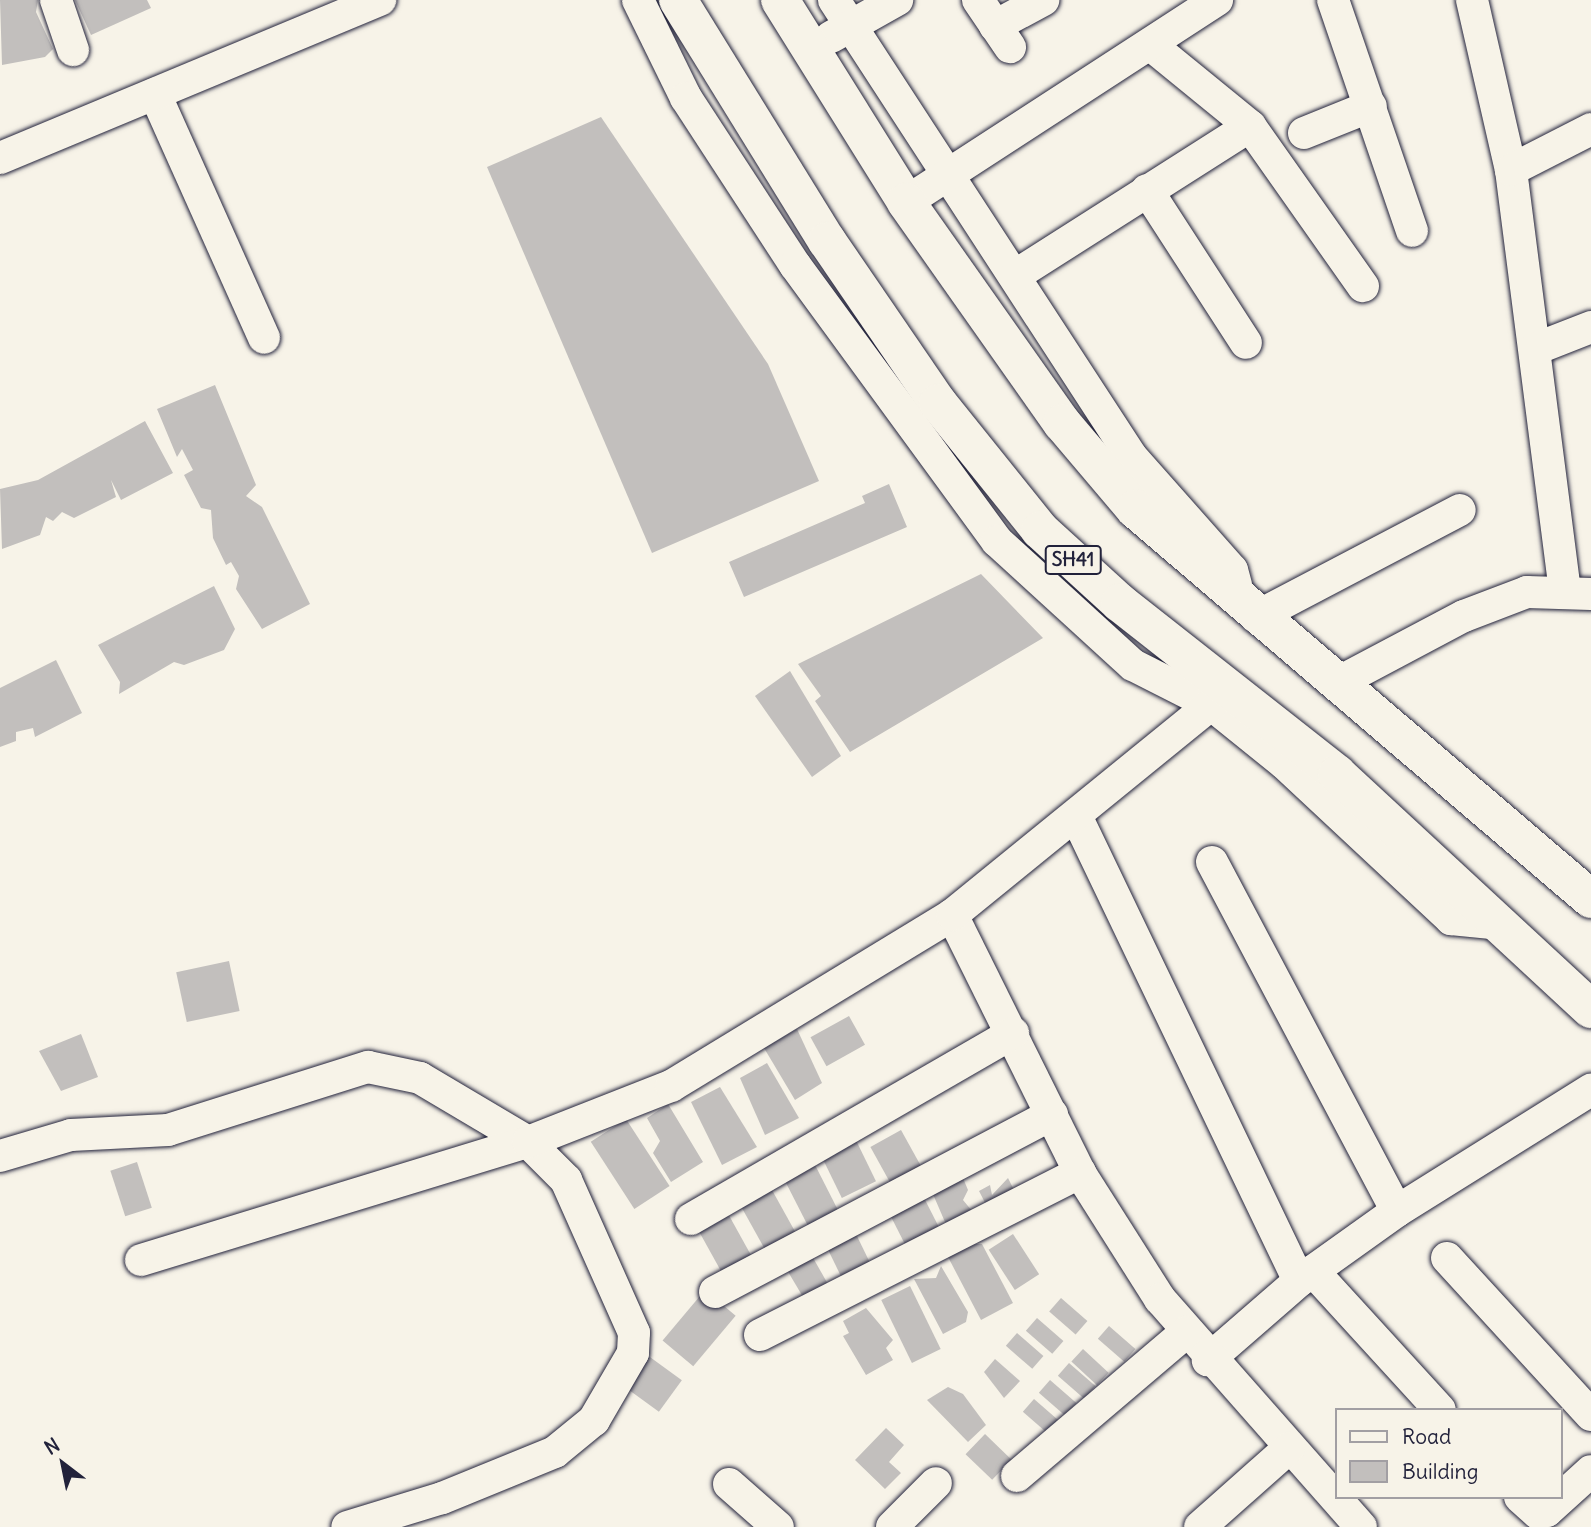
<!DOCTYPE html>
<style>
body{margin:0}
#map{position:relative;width:1591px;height:1527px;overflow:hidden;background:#f7f3e8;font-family:Delius,sans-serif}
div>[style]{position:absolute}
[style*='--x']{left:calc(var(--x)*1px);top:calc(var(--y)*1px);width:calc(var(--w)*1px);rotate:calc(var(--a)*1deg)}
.building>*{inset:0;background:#c2bfbd;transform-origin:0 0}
.roads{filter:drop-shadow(0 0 2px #22223b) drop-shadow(0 0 2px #22223b)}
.minor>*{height:32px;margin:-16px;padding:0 16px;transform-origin:16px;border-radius:16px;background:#f7f3e8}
.major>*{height:38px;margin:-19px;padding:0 19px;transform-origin:19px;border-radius:19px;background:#f7f3e8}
span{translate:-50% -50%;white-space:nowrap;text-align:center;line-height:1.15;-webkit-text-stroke:6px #f7f3e8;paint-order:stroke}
.shield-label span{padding:2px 5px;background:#f7f3e8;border:2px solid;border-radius:5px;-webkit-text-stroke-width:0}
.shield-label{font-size:19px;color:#22223b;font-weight:700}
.legend{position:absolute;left:1335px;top:1408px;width:228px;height:91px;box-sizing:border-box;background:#f7f3e8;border:2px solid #a29fa3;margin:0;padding:9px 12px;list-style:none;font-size:21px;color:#22223b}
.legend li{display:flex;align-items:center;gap:14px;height:35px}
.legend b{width:35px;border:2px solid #a29fa3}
.north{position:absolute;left:28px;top:1429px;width:70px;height:70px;-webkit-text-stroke:5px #f7f3e8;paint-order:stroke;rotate:328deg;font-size:19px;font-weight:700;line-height:28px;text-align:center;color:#22223b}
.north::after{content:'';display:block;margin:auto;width:24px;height:32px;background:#22223b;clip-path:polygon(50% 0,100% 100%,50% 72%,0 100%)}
</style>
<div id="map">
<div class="building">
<div style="clip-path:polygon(0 0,38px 0,36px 12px,53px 49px,45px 57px,2px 65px)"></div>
<div style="clip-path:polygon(75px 0,147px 0,151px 8px,91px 35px)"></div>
<div style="clip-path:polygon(601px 117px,768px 364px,819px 481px,652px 553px,487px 167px)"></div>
<div style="clip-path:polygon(215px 385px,256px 485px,246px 496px,262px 507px,310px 604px,262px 629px,236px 589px,239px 576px,231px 562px,226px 565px,213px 538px,211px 510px,201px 508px,184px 475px,193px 470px,182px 449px,177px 457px,157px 409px)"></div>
<div style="clip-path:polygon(145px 421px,173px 473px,121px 500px,111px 480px,116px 497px,74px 518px,62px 512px,53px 521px,46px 517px,40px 535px,2px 549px,0 489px,38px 480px)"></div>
<div style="clip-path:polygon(889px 484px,907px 527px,744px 597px,729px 562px,865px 503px,862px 496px)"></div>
<div style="clip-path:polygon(981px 574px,1043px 638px,850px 752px,815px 701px,821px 696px,798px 664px)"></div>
<div style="clip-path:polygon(214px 586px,235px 629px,224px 650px,184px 665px,174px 662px,119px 694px,120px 682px,98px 645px)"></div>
<div style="clip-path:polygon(56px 660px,82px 713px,35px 737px,33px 728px,16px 732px,16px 741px,0 747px,0 688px)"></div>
<div style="clip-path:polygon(790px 671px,841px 756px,812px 777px,755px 696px)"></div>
<div style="left:229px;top:961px;width:51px;height:54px;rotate:78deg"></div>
<div style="left:849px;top:1016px;width:33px;height:44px;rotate:61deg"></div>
<div style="clip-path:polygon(797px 1029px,822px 1083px,795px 1100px,764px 1048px)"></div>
<div style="clip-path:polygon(81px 1034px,98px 1077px,61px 1091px,39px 1051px)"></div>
<div style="clip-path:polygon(767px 1063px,799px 1118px,765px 1135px,740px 1078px)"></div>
<div style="clip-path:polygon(720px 1087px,757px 1147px,722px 1165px,691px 1102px)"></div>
<div style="clip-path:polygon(668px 1104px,703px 1162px,671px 1182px,653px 1153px,660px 1141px,647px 1118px)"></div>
<div style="left:626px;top:1119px;width:80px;height:42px;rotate:57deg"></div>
<div style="left:851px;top:1130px;width:57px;height:38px;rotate:64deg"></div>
<div style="left:901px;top:1130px;width:48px;height:35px;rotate:61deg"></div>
<div style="left:812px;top:1159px;width:65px;height:34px;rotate:63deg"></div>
<div style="left:137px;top:1162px;width:48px;height:28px;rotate:72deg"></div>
<div style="clip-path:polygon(960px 1171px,968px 1190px,963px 1200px,982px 1223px,945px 1222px,929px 1185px)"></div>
<div style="clip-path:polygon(1008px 1178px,1017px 1196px,999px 1230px,979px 1191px,990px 1185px,992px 1195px)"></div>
<div style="left:767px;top:1181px;width:65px;height:35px;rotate:61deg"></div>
<div style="left:920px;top:1190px;width:55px;height:38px;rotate:63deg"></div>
<div style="left:726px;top:1210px;width:58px;height:34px;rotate:61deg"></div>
<div style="left:855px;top:1232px;width:58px;height:32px;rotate:64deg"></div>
<div style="left:1013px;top:1234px;width:48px;height:29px;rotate:57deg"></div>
<div style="clip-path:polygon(974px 1244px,982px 1244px,1013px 1303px,981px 1320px,948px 1257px)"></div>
<div style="clip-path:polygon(812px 1256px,837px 1300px,803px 1297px,787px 1270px)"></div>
<div style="clip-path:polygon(941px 1266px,968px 1312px,966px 1322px,943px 1334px,914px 1279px,936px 1278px)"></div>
<div style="left:910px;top:1286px;width:70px;height:32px;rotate:64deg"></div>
<div style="left:705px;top:1290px;width:40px;height:66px;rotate:40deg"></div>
<div style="left:1061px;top:1298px;width:35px;height:18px;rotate:41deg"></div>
<div style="clip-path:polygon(866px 1308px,893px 1340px,886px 1348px,893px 1360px,866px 1375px,843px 1336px,849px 1333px,843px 1321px)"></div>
<div style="left:1037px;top:1318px;width:35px;height:17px;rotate:41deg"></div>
<div style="left:1109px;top:1326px;width:35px;height:17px;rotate:41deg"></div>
<div style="left:1017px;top:1333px;width:35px;height:17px;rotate:41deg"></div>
<div style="left:1083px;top:1349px;width:35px;height:17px;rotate:43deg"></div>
<div style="left:643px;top:1352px;width:48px;height:39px;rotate:36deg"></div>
<div style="clip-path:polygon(995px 1359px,1020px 1381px,1004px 1398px,984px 1372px)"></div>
<div style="left:1069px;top:1363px;width:35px;height:17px;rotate:41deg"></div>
<div style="left:1050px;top:1380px;width:35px;height:17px;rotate:41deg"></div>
<div style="clip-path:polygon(948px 1387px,963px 1394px,986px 1425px,968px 1442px,927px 1400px)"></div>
<div style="left:1034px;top:1399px;width:35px;height:17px;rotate:41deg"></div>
<div style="clip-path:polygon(886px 1428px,904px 1445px,889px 1462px,901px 1473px,885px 1489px,855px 1460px)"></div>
<div style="left:985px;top:1434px;width:37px;height:28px;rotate:44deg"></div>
</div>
<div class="roads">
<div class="minor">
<div style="--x:56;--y:0;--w:53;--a:71.2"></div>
<div style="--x:638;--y:0;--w:109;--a:63.9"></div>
<div style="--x:686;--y:98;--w:199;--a:56.9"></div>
<div style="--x:795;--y:265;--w:342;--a:53.8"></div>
<div style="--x:997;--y:541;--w:184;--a:42.4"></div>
<div style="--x:1133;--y:665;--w:89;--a:26.9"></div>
<div style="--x:1212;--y:705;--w:92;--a:38.9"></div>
<div style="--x:1284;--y:763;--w:229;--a:43"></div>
<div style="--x:1451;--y:919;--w:51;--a:5.6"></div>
<div style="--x:834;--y:0;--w:544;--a:56.92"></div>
<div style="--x:1131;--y:456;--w:152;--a:48.5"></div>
<div style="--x:1232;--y:570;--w:16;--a:75"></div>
<div style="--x:978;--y:0;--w:57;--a:55.8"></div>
<div style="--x:1333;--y:0;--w:244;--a:71.1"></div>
<div style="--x:1472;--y:0;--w:174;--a:77.1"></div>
<div style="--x:1511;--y:170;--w:424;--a:82.7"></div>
<div style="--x:995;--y:26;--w:55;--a:-28.4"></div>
<div style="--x:831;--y:37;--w:76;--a:-29.3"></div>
<div style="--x:1152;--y:46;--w:127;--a:39.2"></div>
<div style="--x:1250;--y:126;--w:196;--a:54.8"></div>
<div style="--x:155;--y:94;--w:267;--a:65.9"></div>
<div style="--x:1304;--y:133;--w:72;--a:-21.9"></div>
<div style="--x:0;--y:158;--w:412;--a:-22.6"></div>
<div style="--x:1511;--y:170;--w:90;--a:-27.1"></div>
<div style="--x:1147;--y:190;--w:182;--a:57.1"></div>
<div style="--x:906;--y:202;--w:371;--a:-33"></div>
<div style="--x:1016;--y:275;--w:277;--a:-32.5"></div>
<div style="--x:1535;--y:349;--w:60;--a:-21.4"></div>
<div style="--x:1256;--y:617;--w:230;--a:-27.7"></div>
<div style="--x:1341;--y:681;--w:139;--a:-27.9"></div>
<div style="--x:1464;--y:616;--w:67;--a:-20.9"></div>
<div style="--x:1527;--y:592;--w:64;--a:1.8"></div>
<div style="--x:1077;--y:818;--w:513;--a:64.38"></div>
<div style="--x:1299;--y:1281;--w:121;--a:139"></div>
<div style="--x:1212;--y:862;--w:395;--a:62.1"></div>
<div style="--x:952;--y:915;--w:288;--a:63.6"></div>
<div style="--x:1080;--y:1173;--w:149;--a:57.6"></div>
<div style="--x:1160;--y:1299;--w:304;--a:48.6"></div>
<div style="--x:0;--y:1156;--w:74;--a:-16.5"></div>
<div style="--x:71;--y:1135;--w:97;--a:-3"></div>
<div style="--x:168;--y:1130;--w:210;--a:-17.5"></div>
<div style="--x:368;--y:1067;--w:53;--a:11.9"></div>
<div style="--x:420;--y:1078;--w:126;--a:30.7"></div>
<div style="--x:528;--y:1142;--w:54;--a:45"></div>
<div style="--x:566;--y:1180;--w:167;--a:66"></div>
<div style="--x:634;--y:1333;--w:20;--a:93"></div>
<div style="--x:633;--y:1353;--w:78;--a:120.2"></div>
<div style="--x:594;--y:1420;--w:50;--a:140.6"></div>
<div style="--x:555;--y:1452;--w:122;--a:157.8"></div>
<div style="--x:442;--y:1498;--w:99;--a:163"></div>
<div style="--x:691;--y:1219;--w:372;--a:-30"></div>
<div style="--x:1447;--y:1258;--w:213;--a:47.5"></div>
<div style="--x:141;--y:1260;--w:405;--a:-17"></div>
<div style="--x:528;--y:1142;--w:154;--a:-21.4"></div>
<div style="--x:671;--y:1086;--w:329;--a:-31.3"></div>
<div style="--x:952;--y:915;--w:350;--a:-39.1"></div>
<div style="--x:1313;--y:1271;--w:188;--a:47.6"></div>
<div style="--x:1299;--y:1281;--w:120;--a:-35.5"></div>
<div style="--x:1397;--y:1211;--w:229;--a:-32"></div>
<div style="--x:715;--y:1292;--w:381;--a:-27.8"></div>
<div style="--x:760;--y:1335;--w:359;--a:-26.9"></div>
<div style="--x:1017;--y:1476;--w:222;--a:-40.4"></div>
<div style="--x:729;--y:1484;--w:65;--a:41.3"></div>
<div style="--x:1520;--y:1497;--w:24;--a:42"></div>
<div style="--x:1538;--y:1513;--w:9;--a:-13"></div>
<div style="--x:1547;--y:1511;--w:59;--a:-42.3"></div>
<div style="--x:892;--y:1527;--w:62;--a:-45"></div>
<div style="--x:1200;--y:1527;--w:119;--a:-41.6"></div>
</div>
<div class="major">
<div style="--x:678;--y:0;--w:283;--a:58.3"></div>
<div style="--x:827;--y:241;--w:196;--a:55.6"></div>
<div style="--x:938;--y:403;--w:163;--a:51.2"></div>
<div style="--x:1040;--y:530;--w:108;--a:42.4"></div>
<div style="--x:1120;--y:603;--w:276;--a:38.2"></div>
<div style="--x:1337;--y:774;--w:346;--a:42.8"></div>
<div style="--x:780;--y:0;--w:238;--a:58"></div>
<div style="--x:906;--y:202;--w:271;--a:54.8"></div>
<div style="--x:1062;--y:423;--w:113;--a:49.7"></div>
<div style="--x:1135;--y:509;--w:600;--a:40.54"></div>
</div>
</div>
<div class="shield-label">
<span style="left:1073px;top:560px">SH41</span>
</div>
<ul class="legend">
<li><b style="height:9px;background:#f7f3e8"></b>Road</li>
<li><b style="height:19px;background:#c2bfbd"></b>Building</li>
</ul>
<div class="north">N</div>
</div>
